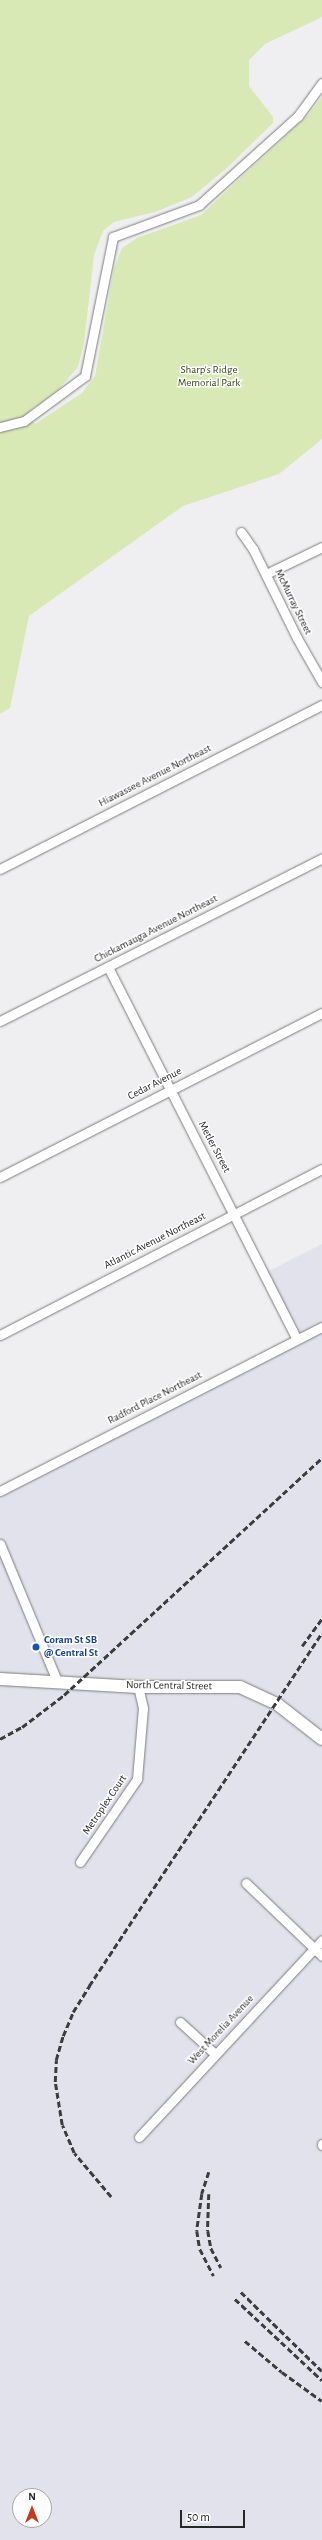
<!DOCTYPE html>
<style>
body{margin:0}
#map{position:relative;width:322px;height:2540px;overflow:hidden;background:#efeff1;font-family:"Alegreya Sans",sans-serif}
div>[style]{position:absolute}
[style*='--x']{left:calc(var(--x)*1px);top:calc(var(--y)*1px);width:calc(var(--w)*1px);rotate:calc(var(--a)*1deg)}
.built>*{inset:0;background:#e1e2ec}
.green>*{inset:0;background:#d8e9b6}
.roads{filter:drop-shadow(0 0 1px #7c7c7e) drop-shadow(0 0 1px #7c7c7e)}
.minor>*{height:9px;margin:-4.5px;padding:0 4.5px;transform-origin:4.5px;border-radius:4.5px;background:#fff}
.secondary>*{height:12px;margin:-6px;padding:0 6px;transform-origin:6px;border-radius:6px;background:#fff}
.rail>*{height:2.5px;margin-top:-1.25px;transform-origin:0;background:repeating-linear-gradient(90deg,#3c3c3d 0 6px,transparent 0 9px)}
.dots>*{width:11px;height:11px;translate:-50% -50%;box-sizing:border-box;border:2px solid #fff;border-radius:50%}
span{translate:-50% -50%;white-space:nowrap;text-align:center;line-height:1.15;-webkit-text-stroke:3px #fff;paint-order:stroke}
.park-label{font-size:11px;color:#374415}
.street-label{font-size:11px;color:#262627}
.transit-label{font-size:11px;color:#164399;font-weight:700}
.left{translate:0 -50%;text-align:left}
.north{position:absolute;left:12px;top:2488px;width:40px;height:40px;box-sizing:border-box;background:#fff;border:1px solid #a8a8a9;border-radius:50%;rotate:0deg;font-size:11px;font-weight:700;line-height:16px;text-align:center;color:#262627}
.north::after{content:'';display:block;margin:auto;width:14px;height:18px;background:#c53a1f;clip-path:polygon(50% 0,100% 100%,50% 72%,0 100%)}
.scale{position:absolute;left:180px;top:2510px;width:65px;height:18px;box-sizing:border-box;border:2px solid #262627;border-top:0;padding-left:5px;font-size:12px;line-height:14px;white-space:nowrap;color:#262627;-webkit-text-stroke:3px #fff;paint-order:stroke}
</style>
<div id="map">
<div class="built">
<div style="clip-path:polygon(evenodd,322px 1244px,322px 2540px,0 2540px,0 1494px,301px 1341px,265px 1273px,322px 1244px,20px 2496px,44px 2496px,44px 2520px,20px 2520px,20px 2496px)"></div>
</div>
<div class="green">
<div style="clip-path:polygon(0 0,322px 0,322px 17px,265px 44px,249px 60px,249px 86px,273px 117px,273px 123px,228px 167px,192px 197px,155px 212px,114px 222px,103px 231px,94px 255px,84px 343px,78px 367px,57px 391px,28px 412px,35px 424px,82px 393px,95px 376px,114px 268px,122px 248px,137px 238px,201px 215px,308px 115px,322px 97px,322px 439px,279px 474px,183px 506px,29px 616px,10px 708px,0 714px)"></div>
</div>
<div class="roads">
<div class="minor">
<div style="--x:0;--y:427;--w:25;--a:-14"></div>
<div style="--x:24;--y:421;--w:76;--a:-36.4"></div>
<div style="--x:85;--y:376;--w:142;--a:-78.6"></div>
<div style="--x:113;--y:237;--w:92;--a:-20.4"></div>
<div style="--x:199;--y:205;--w:133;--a:-42"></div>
<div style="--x:298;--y:116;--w:41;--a:-54"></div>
<div style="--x:241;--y:532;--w:21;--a:55"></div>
<div style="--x:253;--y:549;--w:99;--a:63.7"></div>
<div style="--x:297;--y:638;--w:51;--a:60.4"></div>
<div style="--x:266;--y:574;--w:62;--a:-25.7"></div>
<div style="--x:0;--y:869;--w:361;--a:-27"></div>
<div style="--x:108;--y:967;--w:417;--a:63.1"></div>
<div style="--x:0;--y:1021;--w:361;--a:-26.8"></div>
<div style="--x:0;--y:1177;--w:361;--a:-27"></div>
<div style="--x:0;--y:1335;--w:362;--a:-27.3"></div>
<div style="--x:0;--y:1491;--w:361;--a:-27"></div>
<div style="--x:0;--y:1544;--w:148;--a:67.4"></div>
<div style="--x:80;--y:1862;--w:101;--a:-55.5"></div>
<div style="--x:137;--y:1779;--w:71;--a:-85.2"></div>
<div style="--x:143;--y:1708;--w:22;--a:-103"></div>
<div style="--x:246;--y:1883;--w:105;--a:43.8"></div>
<div style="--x:180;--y:2022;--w:47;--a:42.4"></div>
<div style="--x:139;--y:2137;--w:269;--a:-47.1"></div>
<div style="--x:322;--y:2145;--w:1;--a:-90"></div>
</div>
<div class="secondary">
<div style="--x:0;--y:1679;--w:138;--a:3.3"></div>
<div style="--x:138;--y:1687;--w:102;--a:0"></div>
<div style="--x:240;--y:1687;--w:41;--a:24.7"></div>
<div style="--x:277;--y:1704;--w:57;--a:37.9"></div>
</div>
</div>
<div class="rail">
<div style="--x:302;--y:1646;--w:34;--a:-54"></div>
<div style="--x:0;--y:1739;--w:25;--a:-29"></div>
<div style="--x:22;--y:1727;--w:53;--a:-37.3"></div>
<div style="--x:64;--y:1695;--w:350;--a:-42.6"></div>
<div style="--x:209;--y:2172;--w:23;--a:108"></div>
<div style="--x:202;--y:2194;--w:37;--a:98"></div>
<div style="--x:197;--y:2231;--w:18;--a:81"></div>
<div style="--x:200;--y:2249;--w:30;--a:63"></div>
<div style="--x:209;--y:2194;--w:37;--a:92"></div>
<div style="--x:208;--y:2231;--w:17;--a:80"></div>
<div style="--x:211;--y:2248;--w:22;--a:63"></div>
<div style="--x:111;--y:2197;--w:57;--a:-130.1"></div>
<div style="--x:74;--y:2153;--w:30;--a:-113"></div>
<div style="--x:62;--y:2125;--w:44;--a:-99.2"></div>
<div style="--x:55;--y:2082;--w:22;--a:-87"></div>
<div style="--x:56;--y:2060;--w:25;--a:-74"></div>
<div style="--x:63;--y:2036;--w:26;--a:-67"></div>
<div style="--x:73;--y:2012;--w:31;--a:-58"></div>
<div style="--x:89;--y:1986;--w:423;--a:-56.6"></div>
<div style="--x:241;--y:2292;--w:113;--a:44.3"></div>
<div style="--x:235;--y:2299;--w:119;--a:43"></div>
<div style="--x:245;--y:2341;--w:48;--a:40"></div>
<div style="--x:282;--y:2372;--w:49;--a:35.9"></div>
</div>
<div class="dots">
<div style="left:36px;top:1647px;background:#1a4fb4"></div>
</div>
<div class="park-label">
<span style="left:209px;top:377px">Sharp's Ridge<br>Memorial Park</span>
</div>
<div class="street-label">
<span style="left:293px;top:602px;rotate:64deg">McMurray Street</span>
<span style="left:155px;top:776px;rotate:-27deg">Hiawassee Avenue Northeast</span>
<span style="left:156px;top:929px;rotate:-27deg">Chickamauga Avenue Northeast</span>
<span style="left:155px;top:1084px;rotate:-27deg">Cedar Avenue</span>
<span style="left:214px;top:1147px;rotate:62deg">Metler Street</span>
<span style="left:155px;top:1241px;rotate:-27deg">Atlantic Avenue Northeast</span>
<span style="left:155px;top:1398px;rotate:-27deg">Radford Place Northeast</span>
<span style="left:169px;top:1686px;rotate:1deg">North Central Street</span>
<span style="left:105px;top:1805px;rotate:-56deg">Metroplex Court</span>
<span style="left:221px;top:2030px;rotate:-47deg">West Morelia Avenue</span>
</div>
<div class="transit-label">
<span class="left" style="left:44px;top:1647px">Coram St SB<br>@ Central St</span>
</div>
<div class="north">N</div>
<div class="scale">50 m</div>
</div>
